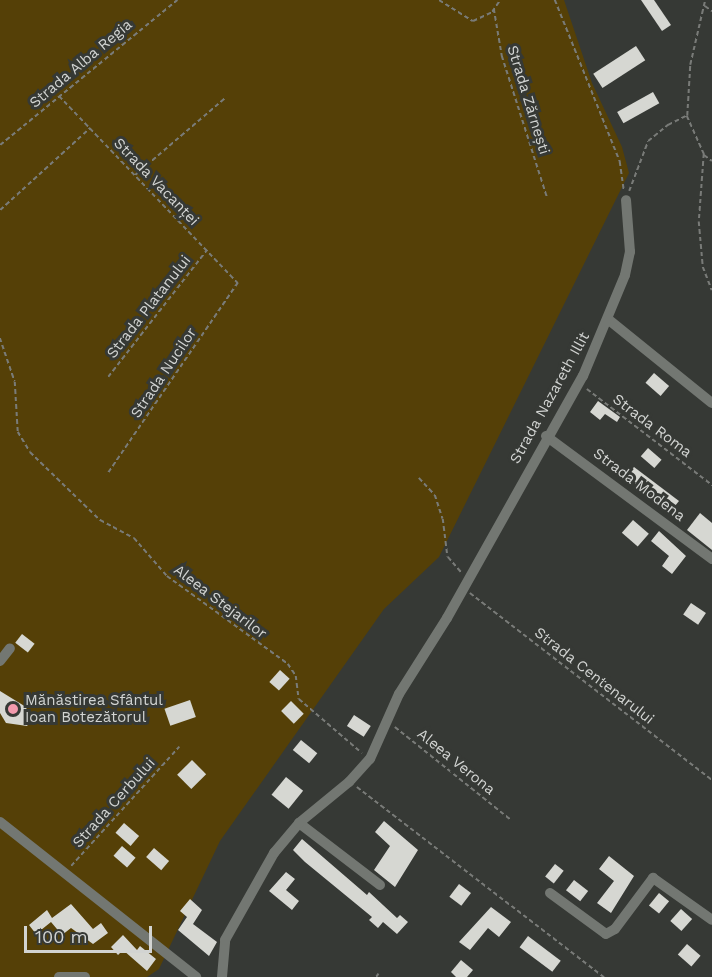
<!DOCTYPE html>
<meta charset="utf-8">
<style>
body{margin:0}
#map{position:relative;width:712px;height:977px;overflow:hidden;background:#363935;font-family:"Work Sans",sans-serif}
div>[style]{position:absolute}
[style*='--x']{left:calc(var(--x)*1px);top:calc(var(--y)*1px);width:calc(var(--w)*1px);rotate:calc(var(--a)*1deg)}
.green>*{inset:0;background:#554007}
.building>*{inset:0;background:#d6d7d2;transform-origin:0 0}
.path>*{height:1.5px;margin-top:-0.75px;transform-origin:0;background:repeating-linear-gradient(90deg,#797b78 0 4.5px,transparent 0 7.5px)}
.minor>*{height:10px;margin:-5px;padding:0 5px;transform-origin:5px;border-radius:5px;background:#737772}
.dots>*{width:16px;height:16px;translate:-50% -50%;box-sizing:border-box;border:3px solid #363935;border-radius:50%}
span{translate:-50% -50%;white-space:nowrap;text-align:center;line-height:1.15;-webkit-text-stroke:6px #363935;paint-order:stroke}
.street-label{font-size:15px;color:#d2d4d2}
.poi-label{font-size:15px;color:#d2d4d2}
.left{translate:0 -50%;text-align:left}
.scale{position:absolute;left:24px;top:926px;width:128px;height:27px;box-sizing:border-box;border:3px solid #d2d4d2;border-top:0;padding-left:8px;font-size:18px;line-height:21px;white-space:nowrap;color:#d2d4d2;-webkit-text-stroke:4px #363935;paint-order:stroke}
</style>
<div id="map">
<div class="green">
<div style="clip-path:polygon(0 0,564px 0,592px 83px,622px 147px,629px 173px,439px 557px,384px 609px,220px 841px,159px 969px,147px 977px,0 977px)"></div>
</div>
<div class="building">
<div style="clip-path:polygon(641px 0,654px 0,671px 25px,662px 31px)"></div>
<div style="left:636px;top:46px;width:17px;height:51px;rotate:57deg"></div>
<div style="left:653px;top:92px;width:13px;height:41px;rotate:61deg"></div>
<div style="left:654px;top:373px;width:20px;height:13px;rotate:41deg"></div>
<div style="clip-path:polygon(598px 401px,620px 417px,617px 422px,605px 414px,600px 420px,590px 412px)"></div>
<div style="left:648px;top:448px;width:18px;height:11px;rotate:41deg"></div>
<div style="clip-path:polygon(634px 467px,679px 501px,670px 512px,626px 476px)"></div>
<div style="clip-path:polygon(700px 513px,712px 523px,712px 550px,687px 530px)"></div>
<div style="left:633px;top:520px;width:21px;height:17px;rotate:41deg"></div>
<div style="clip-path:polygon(659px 531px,686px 556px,672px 574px,662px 566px,669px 556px,651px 541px)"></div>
<div style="left:691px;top:603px;width:18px;height:14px;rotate:34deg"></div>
<div style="left:22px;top:634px;width:16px;height:11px;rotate:38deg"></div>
<div style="left:280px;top:670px;width:13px;height:16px;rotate:42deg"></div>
<div style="clip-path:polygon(0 691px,26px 707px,30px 722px,27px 726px,6px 723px,0 713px)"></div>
<div style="left:190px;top:700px;width:18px;height:27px;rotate:71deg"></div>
<div style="left:291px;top:701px;width:18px;height:14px;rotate:45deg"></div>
<div style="left:354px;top:715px;width:20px;height:13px;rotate:33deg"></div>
<div style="left:301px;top:740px;width:21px;height:13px;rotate:39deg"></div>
<div style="left:192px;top:760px;width:20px;height:21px;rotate:45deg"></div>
<div style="left:286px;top:777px;width:22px;height:23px;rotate:39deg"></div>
<div style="clip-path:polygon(384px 821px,418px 850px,395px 887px,374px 870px,390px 846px,375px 832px)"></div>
<div style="left:124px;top:823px;width:20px;height:13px;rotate:41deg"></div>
<div style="clip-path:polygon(302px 839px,367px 895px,369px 892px,397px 918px,400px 915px,408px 922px,397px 934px,383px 922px,378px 928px,369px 920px,372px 917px,305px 862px,293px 850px)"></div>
<div style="left:122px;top:846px;width:18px;height:13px;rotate:41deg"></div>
<div style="left:154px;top:848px;width:20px;height:12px;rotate:41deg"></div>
<div style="clip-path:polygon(609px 856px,634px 876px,611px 913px,597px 903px,614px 881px,599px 869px)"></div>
<div style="left:555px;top:864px;width:11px;height:16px;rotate:38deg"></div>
<div style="clip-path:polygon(286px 872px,295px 879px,286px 890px,299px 901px,292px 910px,269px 891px)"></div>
<div style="left:574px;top:880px;width:18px;height:13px;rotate:38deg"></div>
<div style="left:459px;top:884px;width:15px;height:16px;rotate:37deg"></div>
<div style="left:659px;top:893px;width:13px;height:16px;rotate:39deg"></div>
<div style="clip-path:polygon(190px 899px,202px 910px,193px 924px,217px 942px,209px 956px,178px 930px,187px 917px,180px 911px)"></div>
<div style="clip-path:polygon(71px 904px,93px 929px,101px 923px,108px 933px,93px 944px,71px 928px,62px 935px,51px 922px,36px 934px,29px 925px,47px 910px,52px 918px)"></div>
<div style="clip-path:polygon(491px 907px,511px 922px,499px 937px,488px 928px,470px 950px,459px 942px)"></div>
<div style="left:681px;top:909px;width:15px;height:16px;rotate:42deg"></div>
<div style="clip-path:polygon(123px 935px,137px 950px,140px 946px,156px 959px,147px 971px,123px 950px,118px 955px,111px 947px)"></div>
<div style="left:528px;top:936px;width:41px;height:14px;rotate:37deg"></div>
<div style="left:687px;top:944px;width:18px;height:14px;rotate:41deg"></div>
<div style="clip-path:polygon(461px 960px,473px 970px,467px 977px,456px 977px,451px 972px)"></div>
</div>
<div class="path">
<div style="--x:439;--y:0;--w:40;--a:32"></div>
<div style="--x:473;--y:21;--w:21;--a:-25"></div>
<div style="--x:492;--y:12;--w:14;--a:-56"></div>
<div style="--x:555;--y:0;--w:175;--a:68.1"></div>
<div style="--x:620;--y:162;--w:28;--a:82"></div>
<div style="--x:705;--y:6;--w:9;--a:36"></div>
<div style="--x:494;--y:9;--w:48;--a:80.3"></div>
<div style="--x:502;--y:56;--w:148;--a:72.3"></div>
<div style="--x:59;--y:96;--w:259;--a:46.3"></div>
<div style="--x:238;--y:283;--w:232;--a:124.3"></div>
<div style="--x:687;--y:116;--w:42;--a:65.9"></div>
<div style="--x:704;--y:154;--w:68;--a:94.2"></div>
<div style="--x:699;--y:222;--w:45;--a:84.9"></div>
<div style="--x:703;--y:267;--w:25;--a:69"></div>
<div style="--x:687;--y:116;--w:51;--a:-86.6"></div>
<div style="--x:690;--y:65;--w:67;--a:-77"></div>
<div style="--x:0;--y:145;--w:229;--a:-39.3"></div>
<div style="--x:704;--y:155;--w:10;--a:37"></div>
<div style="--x:135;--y:175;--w:118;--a:-40.5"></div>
<div style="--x:629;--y:191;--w:53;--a:-69.2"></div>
<div style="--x:648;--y:141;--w:26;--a:-39"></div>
<div style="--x:668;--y:125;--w:20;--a:-27"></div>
<div style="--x:0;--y:210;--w:122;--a:-42.3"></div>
<div style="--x:0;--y:338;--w:46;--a:71.2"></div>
<div style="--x:15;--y:382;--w:50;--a:86.6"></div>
<div style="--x:18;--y:432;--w:23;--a:59"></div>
<div style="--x:30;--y:452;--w:98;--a:44.2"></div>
<div style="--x:100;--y:520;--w:38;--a:28"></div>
<div style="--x:134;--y:538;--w:50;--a:49"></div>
<div style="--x:167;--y:576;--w:150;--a:36"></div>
<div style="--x:288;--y:664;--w:14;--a:56"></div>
<div style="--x:296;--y:676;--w:23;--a:83"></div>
<div style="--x:299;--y:699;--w:83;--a:40.6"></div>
<div style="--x:108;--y:377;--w:161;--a:-52.1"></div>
<div style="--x:587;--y:389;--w:158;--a:37.5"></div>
<div style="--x:419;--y:478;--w:23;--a:47"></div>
<div style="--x:435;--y:495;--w:25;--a:72"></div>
<div style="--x:443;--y:519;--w:38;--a:83"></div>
<div style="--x:448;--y:557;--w:20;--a:49"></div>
<div style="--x:470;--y:593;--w:306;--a:37.7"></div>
<div style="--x:395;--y:727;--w:149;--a:38.7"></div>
<div style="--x:357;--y:787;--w:312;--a:37.6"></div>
<div style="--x:71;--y:866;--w:161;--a:-47.8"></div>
<div style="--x:376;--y:977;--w:4;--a:-56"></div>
</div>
<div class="minor">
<div style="--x:609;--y:320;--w:132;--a:38.9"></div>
<div style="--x:546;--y:436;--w:207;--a:36.5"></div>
<div style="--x:0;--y:661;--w:16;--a:-52"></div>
<div style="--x:0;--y:822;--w:250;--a:38.3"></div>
<div style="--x:299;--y:823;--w:102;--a:37.4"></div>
<div style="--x:550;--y:893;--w:69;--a:36.2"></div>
<div style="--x:606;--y:934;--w:10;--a:-29"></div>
<div style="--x:615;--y:929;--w:64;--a:-53.3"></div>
<div style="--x:653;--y:878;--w:72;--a:35.4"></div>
<div style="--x:59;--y:977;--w:26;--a:0"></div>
<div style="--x:222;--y:977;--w:37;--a:-85"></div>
<div style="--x:225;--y:940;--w:100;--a:-60.6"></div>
<div style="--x:274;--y:853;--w:39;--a:-50"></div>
<div style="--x:299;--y:823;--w:65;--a:-39.4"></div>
<div style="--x:349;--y:782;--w:31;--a:-48"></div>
<div style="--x:370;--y:759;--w:71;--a:-66"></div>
<div style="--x:399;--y:694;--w:90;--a:-57.7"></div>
<div style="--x:447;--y:618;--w:278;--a:-60.7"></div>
<div style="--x:583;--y:376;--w:109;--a:-67.4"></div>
<div style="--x:625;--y:275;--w:24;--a:-78"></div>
<div style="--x:630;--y:252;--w:52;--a:-94.4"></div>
</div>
<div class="dots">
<div style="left:13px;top:709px;background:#f29aad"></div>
</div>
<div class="street-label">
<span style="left:81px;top:64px;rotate:-40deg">Strada Alba Regia</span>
<span style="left:528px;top:100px;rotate:73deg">Strada Zărnești</span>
<span style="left:156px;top:182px;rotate:46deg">Strada Vacanței</span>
<span style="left:149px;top:307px;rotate:-52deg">Strada Platanului</span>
<span style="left:164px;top:373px;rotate:-56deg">Strada Nucilor</span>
<span style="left:550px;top:398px;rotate:-61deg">Strada Nazareth Illit</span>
<span style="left:652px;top:426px;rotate:37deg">Strada Roma</span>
<span style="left:639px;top:485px;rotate:37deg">Strada Modena</span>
<span style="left:220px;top:602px;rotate:37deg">Aleea Stejarilor</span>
<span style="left:594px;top:676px;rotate:38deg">Strada Centenarului</span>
<span style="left:456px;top:762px;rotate:39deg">Aleea Verona</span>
<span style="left:114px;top:803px;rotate:-48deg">Strada Cerbului</span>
</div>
<div class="poi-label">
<span class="left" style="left:25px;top:709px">Mănăstirea Sfântul<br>Ioan Botezătorul</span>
</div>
<div class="scale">100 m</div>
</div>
